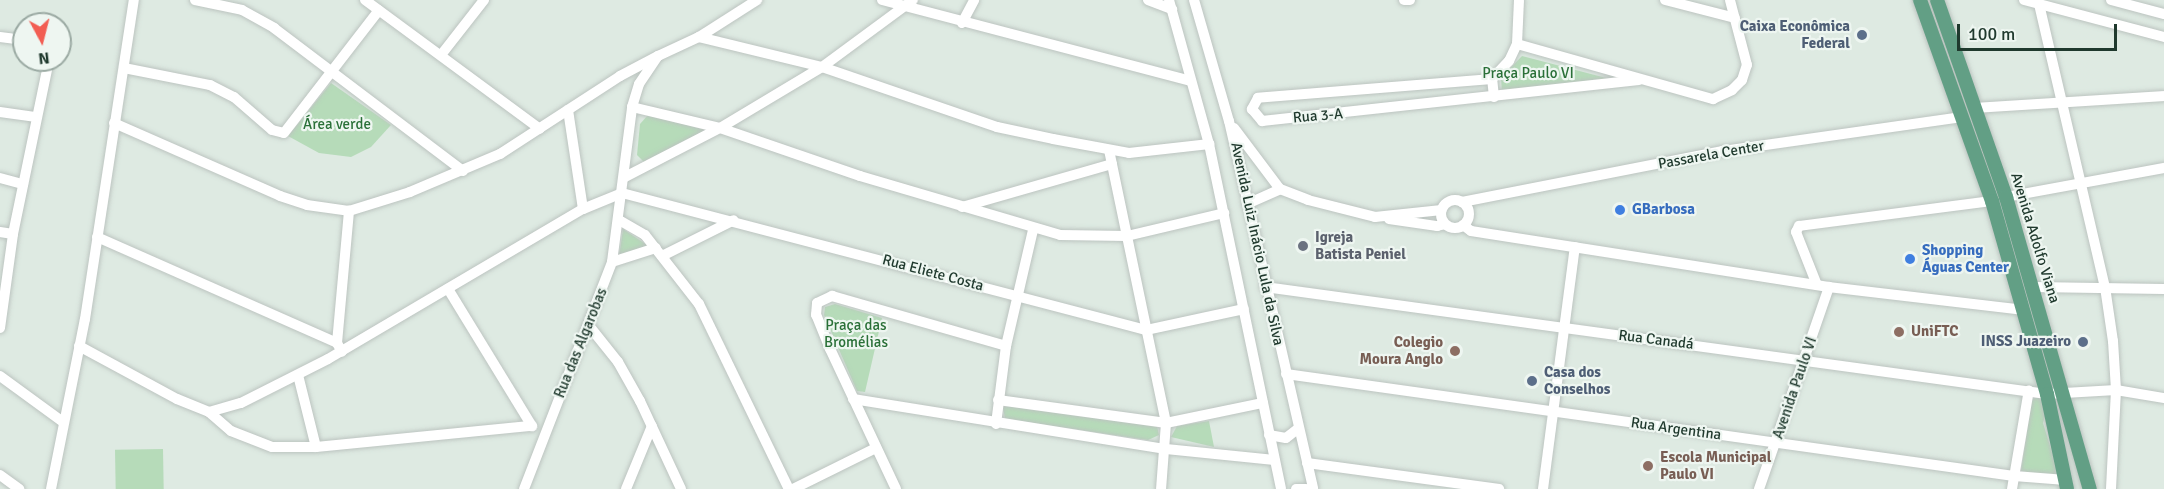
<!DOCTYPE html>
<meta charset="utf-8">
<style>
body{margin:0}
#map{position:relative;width:2164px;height:489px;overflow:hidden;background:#deeae2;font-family:Signika,sans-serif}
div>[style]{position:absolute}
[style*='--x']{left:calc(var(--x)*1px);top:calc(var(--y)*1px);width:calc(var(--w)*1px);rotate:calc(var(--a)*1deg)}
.green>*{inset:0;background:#b6dbb9;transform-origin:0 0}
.roads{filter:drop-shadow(0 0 2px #bcc4c0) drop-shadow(0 0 2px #bcc4c0)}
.minor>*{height:10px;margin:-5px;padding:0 5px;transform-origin:5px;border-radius:5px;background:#fff}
.minor>.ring{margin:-5px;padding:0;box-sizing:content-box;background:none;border:10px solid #fff;border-radius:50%}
.major>*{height:14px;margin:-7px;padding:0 7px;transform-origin:7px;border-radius:7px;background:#629f85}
.dots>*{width:16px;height:16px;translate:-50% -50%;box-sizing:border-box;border:3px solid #eef6f1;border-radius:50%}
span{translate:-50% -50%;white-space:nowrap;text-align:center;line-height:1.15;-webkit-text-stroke:4.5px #eef6f1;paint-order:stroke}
.service-label{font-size:15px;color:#4e5e75;font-weight:700}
.right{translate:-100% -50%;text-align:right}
.left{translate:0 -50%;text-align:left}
.park-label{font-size:15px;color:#2a7038}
.street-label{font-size:15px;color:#1f392d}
.shop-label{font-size:15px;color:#366cbe;font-weight:700}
.worship-label{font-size:15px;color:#5b616d;font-weight:700}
.education-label{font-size:15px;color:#785e54;font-weight:700}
.north{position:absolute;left:12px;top:12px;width:60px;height:60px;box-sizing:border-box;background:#eef6f1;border:2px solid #9baaa3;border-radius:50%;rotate:173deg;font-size:16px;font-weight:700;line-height:24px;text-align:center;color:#1f392d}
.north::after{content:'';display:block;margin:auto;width:21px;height:27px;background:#f25e53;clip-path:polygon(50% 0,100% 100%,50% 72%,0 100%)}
.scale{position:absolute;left:1957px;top:24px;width:160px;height:27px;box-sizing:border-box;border:3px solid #1f392d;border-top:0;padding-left:8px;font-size:18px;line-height:21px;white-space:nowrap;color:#1f392d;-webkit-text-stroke:4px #eef6f1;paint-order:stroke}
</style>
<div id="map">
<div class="green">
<div style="clip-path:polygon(1522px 56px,1610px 79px,1502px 94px,1501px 78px)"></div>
<div style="clip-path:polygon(331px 83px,391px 125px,371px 147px,351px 157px,319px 153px,288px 136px)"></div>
<div style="clip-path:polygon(648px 115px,706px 130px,645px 163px,637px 155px,640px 124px)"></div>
<div style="clip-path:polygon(623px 229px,650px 247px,619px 257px)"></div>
<div style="clip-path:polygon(835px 304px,882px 318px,865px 392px,857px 391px,824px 315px,825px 307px)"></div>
<div style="clip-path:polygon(2040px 397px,2046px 413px,2043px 423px,2060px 478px,2021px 471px,2032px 399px)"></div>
<div style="clip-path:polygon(1009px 406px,1157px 426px,1159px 435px,1148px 440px,1005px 419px,1003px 407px)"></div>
<div style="clip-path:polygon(1209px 421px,1214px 447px,1171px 437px,1177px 426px)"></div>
<div style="left:163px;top:449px;width:40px;height:48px;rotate:89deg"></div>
</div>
<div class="roads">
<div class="minor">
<div style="--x:195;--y:0;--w:48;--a:12"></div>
<div style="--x:242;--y:10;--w:37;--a:29"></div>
<div style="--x:274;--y:28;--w:237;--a:37.1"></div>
<div style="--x:365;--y:0;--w:217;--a:36.4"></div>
<div style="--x:882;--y:0;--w:319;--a:14.7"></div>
<div style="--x:1148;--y:0;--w:26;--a:21"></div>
<div style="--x:1169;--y:0;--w:149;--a:74.5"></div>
<div style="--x:1209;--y:144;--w:352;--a:78.2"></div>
<div style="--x:1194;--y:0;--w:126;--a:73.9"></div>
<div style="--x:1229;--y:121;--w:377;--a:77.1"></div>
<div style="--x:1404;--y:0;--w:6;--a:0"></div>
<div style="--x:1665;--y:0;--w:72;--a:14.4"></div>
<div style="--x:2024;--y:0;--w:145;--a:14.8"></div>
<div style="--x:2111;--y:0;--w:55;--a:14.8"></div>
<div style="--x:2039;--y:4;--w:291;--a:76.9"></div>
<div style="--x:2105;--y:287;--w:55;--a:81.6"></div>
<div style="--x:2113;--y:341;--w:49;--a:86.5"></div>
<div style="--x:2116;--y:390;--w:99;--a:92.9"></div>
<div style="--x:962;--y:23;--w:26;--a:-62"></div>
<div style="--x:0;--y:37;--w:24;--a:7"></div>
<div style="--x:699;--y:37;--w:127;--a:13.7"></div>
<div style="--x:822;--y:67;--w:185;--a:18.9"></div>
<div style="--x:997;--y:127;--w:57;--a:12.1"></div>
<div style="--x:1053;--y:139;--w:77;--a:10.4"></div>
<div style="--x:1129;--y:153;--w:81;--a:-6.4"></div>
<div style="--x:1517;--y:44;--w:204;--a:15.7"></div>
<div style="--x:1713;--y:99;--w:21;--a:-25"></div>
<div style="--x:1732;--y:90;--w:14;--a:-45"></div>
<div style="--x:1742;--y:80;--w:16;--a:-72"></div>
<div style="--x:1747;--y:65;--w:67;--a:-104.7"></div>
<div style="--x:441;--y:55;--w:70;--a:-52"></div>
<div style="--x:124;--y:68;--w:88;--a:11.2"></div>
<div style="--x:210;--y:85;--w:27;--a:27"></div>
<div style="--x:234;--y:97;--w:50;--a:41"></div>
<div style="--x:272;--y:130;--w:12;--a:14"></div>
<div style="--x:284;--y:133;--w:155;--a:-52.3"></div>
<div style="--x:1492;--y:79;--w:235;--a:175.4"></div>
<div style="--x:1258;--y:98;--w:13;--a:119"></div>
<div style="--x:1252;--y:109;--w:16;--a:50"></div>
<div style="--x:1262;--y:121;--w:379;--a:-6.2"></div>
<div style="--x:1494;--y:97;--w:18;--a:-96"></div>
<div style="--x:1492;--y:79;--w:25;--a:-47"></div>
<div style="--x:1509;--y:61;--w:19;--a:-65"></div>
<div style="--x:1517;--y:44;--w:44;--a:-87.4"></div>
<div style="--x:632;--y:107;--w:90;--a:13.4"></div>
<div style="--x:720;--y:128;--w:148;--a:18.9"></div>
<div style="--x:860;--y:176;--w:209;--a:16.4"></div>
<div style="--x:1060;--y:235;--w:67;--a:0.9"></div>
<div style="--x:1127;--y:236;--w:100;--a:-13.3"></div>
<div style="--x:1975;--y:108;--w:189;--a:-3.6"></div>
<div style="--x:568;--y:110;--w:100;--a:81.4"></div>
<div style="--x:0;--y:112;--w:35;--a:8"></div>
<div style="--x:114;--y:123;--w:181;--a:23.7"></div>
<div style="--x:280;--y:196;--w:28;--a:18"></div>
<div style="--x:307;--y:205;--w:42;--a:8.1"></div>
<div style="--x:349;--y:211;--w:64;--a:-17.3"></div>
<div style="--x:410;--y:192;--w:98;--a:-22.9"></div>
<div style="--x:500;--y:154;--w:143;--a:-33"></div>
<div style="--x:620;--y:76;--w:43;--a:-27.8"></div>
<div style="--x:1234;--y:128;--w:76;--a:53"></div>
<div style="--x:1280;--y:189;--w:30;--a:21"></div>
<div style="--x:1308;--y:200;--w:69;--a:14.2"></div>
<div style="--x:1375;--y:217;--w:67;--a:-6"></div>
<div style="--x:1109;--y:150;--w:279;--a:78.2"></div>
<div style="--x:1166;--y:423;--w:66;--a:94.3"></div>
<div style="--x:625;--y:177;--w:107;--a:-27.3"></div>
<div style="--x:720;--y:128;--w:119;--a:-30.9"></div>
<div style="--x:822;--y:67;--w:113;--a:-36.4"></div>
<div style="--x:0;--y:178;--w:24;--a:15"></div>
<div style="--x:622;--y:193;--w:542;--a:14.65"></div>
<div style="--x:1146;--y:330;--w:100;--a:-12.1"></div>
<div style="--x:2006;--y:197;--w:161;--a:-10.4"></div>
<div class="ring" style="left:1441px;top:200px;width:18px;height:18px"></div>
<div style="--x:1462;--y:202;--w:266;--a:-11.1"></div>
<div style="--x:1723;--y:151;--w:240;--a:-8.1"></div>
<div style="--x:1247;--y:204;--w:36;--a:-24"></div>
<div style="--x:962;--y:207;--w:156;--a:-16"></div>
<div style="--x:1389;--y:219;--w:49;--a:8.3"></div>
<div style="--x:1437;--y:226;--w:8;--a:-14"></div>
<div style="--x:619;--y:220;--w:30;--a:30"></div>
<div style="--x:645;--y:235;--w:88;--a:52"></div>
<div style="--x:699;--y:304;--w:206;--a:64.1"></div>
<div style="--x:1463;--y:225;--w:10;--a:37"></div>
<div style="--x:1471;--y:231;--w:362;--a:8.9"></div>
<div style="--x:1829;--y:287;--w:196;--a:6.7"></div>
<div style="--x:0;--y:232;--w:13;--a:9"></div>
<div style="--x:97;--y:237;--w:262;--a:23.8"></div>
<div style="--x:337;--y:343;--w:10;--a:61"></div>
<div style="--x:662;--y:256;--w:80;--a:-26.6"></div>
<div style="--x:612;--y:262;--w:46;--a:-17.7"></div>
<div style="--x:1817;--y:285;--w:57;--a:-111.6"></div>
<div style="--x:1796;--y:232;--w:7;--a:-63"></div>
<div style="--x:1799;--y:226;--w:195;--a:-7.4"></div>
<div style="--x:1265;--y:287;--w:789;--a:7.79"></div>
<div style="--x:2047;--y:394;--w:69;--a:-3.3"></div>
<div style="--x:2116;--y:390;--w:49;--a:9.5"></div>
<div style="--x:2034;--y:287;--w:130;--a:0.9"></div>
<div style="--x:448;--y:289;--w:161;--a:58.5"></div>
<div style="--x:590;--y:327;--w:45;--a:51.3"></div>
<div style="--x:618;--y:362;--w:45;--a:60.6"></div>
<div style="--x:640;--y:401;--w:97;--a:65"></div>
<div style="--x:0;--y:328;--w:95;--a:-82.1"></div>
<div style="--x:13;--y:234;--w:178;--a:-78.3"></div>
<div style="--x:337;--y:343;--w:133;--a:-84.8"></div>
<div style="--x:79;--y:346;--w:111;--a:28.4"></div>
<div style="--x:177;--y:399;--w:35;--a:22"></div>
<div style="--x:209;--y:412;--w:29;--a:41"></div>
<div style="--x:231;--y:431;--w:44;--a:21.3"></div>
<div style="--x:272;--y:447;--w:44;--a:0"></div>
<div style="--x:316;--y:447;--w:217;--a:-5.6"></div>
<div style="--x:1286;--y:374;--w:735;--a:7.98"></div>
<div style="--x:2014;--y:476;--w:52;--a:4.4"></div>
<div style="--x:298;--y:375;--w:74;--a:76"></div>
<div style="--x:0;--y:376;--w:78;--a:36.1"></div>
<div style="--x:853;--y:399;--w:317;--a:9.1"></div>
<div style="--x:1166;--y:449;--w:109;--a:5.8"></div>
<div style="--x:998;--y:400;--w:170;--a:7.8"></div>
<div style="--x:1166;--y:423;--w:99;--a:-11.7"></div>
<div style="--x:209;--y:412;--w:33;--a:-16"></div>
<div style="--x:241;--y:403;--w:97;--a:-26.8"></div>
<div style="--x:328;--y:359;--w:296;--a:-30.5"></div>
<div style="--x:583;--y:209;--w:42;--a:-22.3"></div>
<div style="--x:996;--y:424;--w:79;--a:-82.7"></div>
<div style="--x:1006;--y:346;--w:119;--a:-76.9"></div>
<div style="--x:1269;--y:435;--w:17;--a:10"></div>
<div style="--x:1286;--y:438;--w:16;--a:-38"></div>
<div style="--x:1307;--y:463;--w:194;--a:7.7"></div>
<div style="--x:0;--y:475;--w:24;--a:36"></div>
<div style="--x:51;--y:489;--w:173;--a:-78.7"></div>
<div style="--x:85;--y:319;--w:323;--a:-81.3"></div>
<div style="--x:524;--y:489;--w:243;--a:-68.8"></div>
<div style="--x:612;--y:262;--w:156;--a:-82.6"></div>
<div style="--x:632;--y:107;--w:24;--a:-73"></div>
<div style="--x:639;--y:84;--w:34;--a:-56"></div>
<div style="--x:658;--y:56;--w:45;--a:-24.9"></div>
<div style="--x:699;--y:37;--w:69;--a:-32.5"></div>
<div style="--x:626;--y:489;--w:68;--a:-67.6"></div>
<div style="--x:793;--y:489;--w:93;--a:-26.3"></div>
<div style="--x:896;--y:489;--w:155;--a:-115.2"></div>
<div style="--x:830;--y:349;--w:37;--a:-112"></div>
<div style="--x:816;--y:315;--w:12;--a:-85"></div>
<div style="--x:817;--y:303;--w:17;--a:-25"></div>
<div style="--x:832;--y:296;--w:181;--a:16"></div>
<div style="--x:1296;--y:489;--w:10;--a:0"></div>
<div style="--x:1543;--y:489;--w:244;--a:-82.5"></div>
<div style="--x:1759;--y:489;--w:214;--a:-70.9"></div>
<div style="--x:2012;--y:489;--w:100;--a:-80.3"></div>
</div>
<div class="major">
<div style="--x:1920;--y:0;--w:214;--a:70.3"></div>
<div style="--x:1992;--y:201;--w:201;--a:74.1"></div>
<div style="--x:2047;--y:394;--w:97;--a:78.1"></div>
<div style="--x:1937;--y:0;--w:209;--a:70.7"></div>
<div style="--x:2006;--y:197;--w:304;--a:74"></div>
</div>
</div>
<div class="dots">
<div style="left:1862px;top:35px;background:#5c6f8a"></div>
<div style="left:1620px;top:210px;background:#3f7fe0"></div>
<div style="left:1303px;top:246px;background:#6b7280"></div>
<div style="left:1910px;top:259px;background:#3f7fe0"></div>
<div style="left:1899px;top:332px;background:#8d6e63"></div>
<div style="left:2083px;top:342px;background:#5c6f8a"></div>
<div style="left:1455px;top:351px;background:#8d6e63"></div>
<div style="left:1532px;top:381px;background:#5c6f8a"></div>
<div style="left:1648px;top:466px;background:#8d6e63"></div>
</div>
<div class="service-label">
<span class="right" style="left:1850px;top:35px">Caixa Econômica<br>Federal</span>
<span class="right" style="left:2071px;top:342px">INSS Juazeiro</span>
<span class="left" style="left:1544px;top:381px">Casa dos<br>Conselhos</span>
</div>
<div class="park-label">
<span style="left:1528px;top:74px">Praça Paulo VI</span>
<span style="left:337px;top:125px">Área verde</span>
<span style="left:856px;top:334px">Praça das<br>Bromélias</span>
</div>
<div class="street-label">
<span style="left:1318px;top:116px;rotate:-5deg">Rua 3-A</span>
<span style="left:1711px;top:155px;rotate:-10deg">Passarela Center</span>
<span style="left:2035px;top:238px;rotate:73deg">Avenida Adolfo Viana</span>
<span style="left:1257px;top:244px;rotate:78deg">Avenida Luiz Inácio Lula da Silva</span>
<span style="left:933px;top:273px;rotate:15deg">Rua Eliete Costa</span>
<span style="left:1656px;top:340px;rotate:7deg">Rua Canadá</span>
<span style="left:581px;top:343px;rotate:-68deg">Rua das Algarobas</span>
<span style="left:1795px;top:388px;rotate:-71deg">Avenida Paulo VI</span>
<span style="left:1676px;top:429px;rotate:8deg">Rua Argentina</span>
</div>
<div class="shop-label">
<span class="left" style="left:1632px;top:210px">GBarbosa</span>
<span class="left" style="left:1922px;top:259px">Shopping<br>Águas Center</span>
</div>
<div class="worship-label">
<span class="left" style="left:1315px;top:246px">Igreja<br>Batista Peniel</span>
</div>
<div class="education-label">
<span class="left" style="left:1911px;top:332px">UniFTC</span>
<span class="right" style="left:1443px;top:351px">Colegio<br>Moura Anglo</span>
<span class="left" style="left:1660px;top:466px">Escola Municipal<br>Paulo VI</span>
</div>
<div class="north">N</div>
<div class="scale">100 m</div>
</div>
